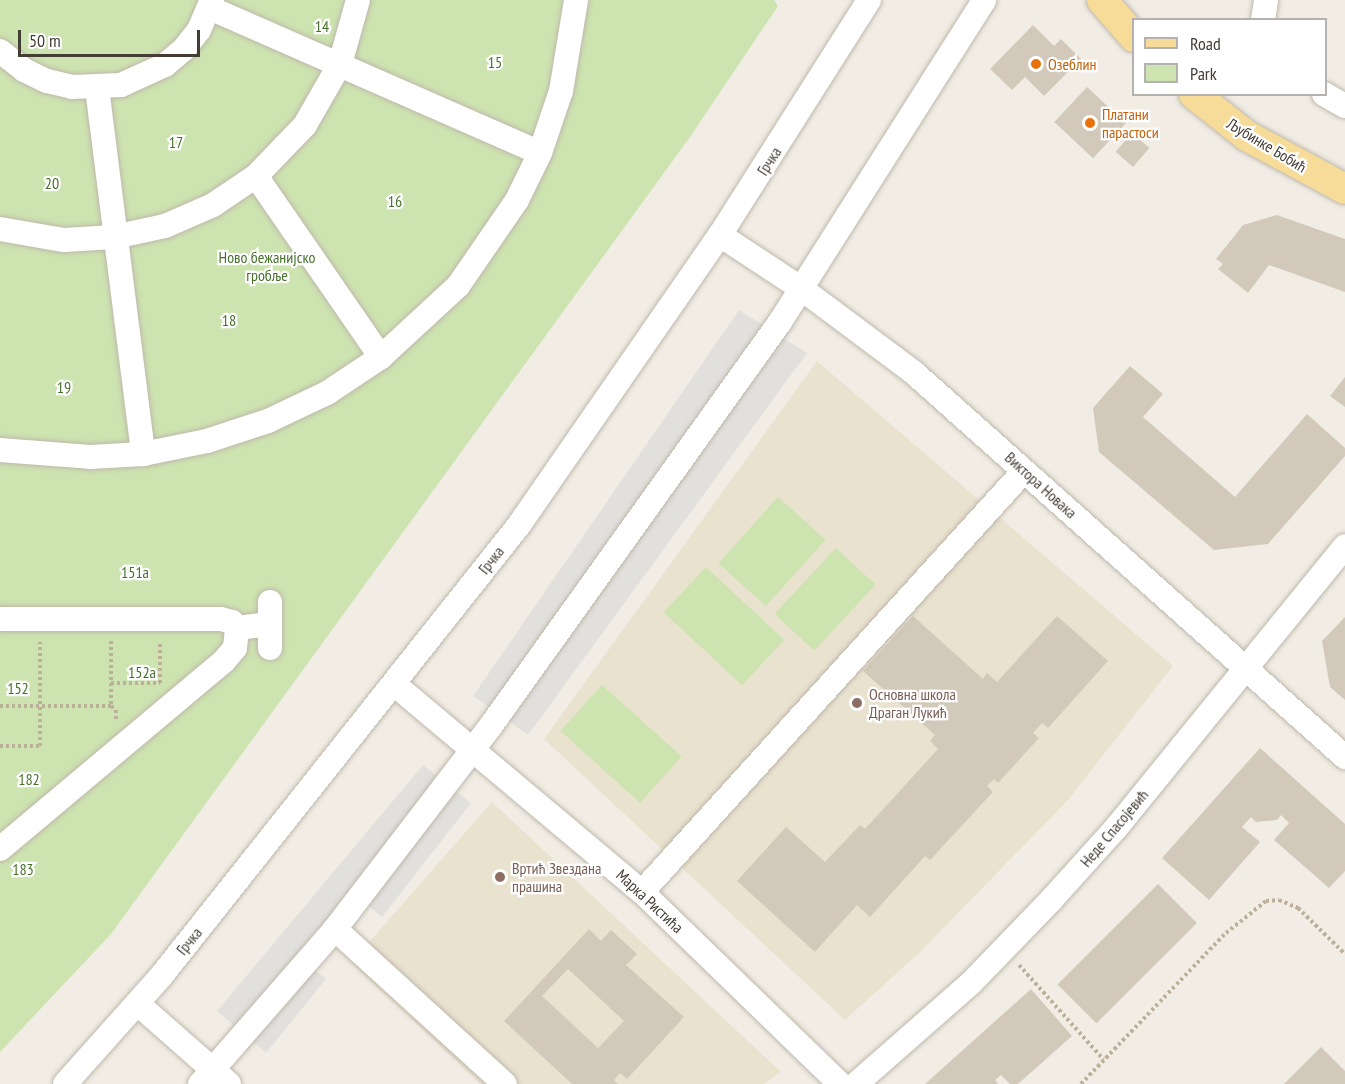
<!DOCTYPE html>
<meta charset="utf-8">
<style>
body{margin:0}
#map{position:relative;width:1345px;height:1084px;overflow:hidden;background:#f1ede5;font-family:"PT Sans Narrow",sans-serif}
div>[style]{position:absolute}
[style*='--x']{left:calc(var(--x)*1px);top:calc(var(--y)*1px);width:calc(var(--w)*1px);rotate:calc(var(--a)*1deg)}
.education>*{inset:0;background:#e9e2cf}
.green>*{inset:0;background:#cde3b0;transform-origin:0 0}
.parking>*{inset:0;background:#e2e0dd}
.building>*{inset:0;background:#d2c9bb;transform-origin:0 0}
.path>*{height:4px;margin-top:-2px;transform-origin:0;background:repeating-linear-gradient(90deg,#bcb09a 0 3px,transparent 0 6px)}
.roads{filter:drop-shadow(0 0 2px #bfb8ab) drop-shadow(0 0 2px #bfb8ab)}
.minor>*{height:24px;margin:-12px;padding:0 12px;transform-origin:12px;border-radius:12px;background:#fff}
.major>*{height:30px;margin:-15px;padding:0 15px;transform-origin:15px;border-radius:15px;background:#f7db98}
.dots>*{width:16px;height:16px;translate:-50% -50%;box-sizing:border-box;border:3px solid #fff;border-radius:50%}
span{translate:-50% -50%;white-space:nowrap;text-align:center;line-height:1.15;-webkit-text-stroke:4.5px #fff;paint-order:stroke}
.park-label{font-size:16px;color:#47702d}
.food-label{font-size:16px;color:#c56008}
.left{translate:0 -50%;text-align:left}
.street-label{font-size:16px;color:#433d35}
.education-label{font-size:16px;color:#785e54}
.legend{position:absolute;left:1132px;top:18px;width:195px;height:78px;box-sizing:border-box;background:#fff;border:2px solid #b4b1ae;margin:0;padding:8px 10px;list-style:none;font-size:18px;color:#433d35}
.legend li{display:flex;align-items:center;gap:12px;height:30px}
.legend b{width:30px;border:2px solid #b4b1ae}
.scale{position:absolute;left:18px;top:30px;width:182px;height:27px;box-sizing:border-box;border:3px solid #433d35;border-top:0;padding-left:8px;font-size:18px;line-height:21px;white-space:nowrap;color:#433d35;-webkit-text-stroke:4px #fff;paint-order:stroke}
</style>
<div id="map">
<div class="education">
<div style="clip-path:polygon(817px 361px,1173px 666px,1068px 800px,920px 952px,845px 1020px,544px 739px)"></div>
<div style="clip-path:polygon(492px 802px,781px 1072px,764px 1084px,481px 1084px,351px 963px)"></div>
</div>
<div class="green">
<div style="clip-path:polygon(0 0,774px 0,778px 6px,690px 137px,111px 934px,0 1052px)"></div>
<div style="left:778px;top:497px;width:64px;height:89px;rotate:42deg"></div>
<div style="left:836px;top:548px;width:54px;height:90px;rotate:43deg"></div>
<div style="left:706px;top:567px;width:107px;height:62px;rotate:43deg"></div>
<div style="left:602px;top:685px;width:107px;height:62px;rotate:42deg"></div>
</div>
<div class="parking">
<div style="clip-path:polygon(739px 310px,807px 353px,528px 735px,473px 696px)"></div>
<div style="clip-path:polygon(423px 765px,471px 803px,382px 917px,360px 899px,306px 963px,326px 979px,266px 1053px,217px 1011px)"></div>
</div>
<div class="building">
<div style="clip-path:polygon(1033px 25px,1054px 46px,1061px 39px,1081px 59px,1044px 96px,1025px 77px,1012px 90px,990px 69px)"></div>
<div style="left:1087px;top:87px;width:53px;height:48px;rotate:43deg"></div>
<div style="left:1132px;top:133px;width:23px;height:25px;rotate:41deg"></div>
<div style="clip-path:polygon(1277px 215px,1345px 239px,1345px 292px,1269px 265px,1248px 293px,1218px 269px,1223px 264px,1216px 259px,1243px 225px)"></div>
<div style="clip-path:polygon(1130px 366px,1163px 394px,1143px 417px,1235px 497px,1307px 414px,1345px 448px,1345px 456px,1268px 544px,1214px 550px,1099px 452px,1093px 408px)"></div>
<div style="clip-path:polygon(1345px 377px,1345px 407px,1330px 396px)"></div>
<div style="clip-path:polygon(913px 616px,983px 679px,987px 673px,997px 682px,1057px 616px,1108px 661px,1048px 728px,1042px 723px,1033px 733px,1039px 738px,998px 783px,994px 779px,987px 786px,993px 792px,930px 860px,925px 856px,870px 917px,857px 905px,815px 952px,737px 881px,786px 827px,825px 862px,860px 825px,865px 829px,938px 749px,930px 741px,935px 735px,863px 671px)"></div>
<div style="clip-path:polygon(1345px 617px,1345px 700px,1330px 687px,1322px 641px)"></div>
<div style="clip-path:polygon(1260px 748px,1345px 824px,1345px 871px,1329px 888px,1274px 840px,1289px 823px,1281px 815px,1277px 820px,1256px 822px,1251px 817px,1242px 827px,1260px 842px,1209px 900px,1162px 858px)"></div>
<div style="left:1158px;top:884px;width:55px;height:142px;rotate:45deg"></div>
<div style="clip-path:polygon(evenodd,589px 929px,601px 941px,611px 930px,637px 954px,626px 965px,684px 1017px,627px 1079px,620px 1073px,614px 1080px,618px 1084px,572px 1084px,504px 1021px,589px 929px,568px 969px,624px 1021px,598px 1048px,542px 996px,568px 969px)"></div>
<div style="clip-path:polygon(1031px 989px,1072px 1036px,1018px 1084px,1010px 1084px,1001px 1075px,995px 1080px,998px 1084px,925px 1084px)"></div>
<div style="clip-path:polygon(1321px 1047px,1345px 1071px,1345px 1084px,1284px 1084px)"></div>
</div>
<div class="path">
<div style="--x:111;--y:641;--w:65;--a:90"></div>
<div style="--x:111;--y:706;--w:6;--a:39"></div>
<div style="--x:116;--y:710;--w:11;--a:90"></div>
<div style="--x:111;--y:683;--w:49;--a:0"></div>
<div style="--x:160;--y:683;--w:42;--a:-90"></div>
<div style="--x:0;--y:706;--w:111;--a:0"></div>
<div style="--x:0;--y:746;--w:40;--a:0"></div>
<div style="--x:40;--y:746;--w:104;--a:-90"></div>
<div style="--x:1019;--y:965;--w:127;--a:48.2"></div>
<div style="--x:1081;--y:1084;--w:209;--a:-46.2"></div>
<div style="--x:1226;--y:933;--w:51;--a:-38.7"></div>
<div style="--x:1266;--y:901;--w:13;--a:-4"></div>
<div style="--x:1279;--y:900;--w:21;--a:23"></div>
<div style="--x:1298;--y:908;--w:66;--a:44.4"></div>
</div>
<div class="roads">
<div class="minor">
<div style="--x:210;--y:8;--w:360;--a:23.7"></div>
<div style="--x:1263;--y:20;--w:20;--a:-81"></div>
<div style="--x:0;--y:51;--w:31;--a:38"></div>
<div style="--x:24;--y:70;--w:25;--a:26"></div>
<div style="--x:47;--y:81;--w:26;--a:13"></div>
<div style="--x:72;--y:87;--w:49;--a:-2.3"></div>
<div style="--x:121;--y:85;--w:48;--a:-24.4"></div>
<div style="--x:165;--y:65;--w:25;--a:-40"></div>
<div style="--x:184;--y:49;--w:24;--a:-52"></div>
<div style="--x:199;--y:30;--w:33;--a:-67"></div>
<div style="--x:97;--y:88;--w:369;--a:82.8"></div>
<div style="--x:1324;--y:94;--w:24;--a:30"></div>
<div style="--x:256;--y:176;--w:220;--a:55.4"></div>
<div style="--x:0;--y:229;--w:65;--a:9.8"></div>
<div style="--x:64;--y:240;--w:50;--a:-3.4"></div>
<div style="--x:114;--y:237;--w:52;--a:-12.2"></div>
<div style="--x:165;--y:226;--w:52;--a:-23.6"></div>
<div style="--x:213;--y:205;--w:52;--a:-34"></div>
<div style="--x:256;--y:176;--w:71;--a:-46.1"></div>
<div style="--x:305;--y:125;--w:70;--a:-60.2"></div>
<div style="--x:340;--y:64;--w:66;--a:-74.3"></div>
<div style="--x:720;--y:235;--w:98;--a:33.4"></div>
<div style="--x:802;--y:289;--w:139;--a:36.8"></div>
<div style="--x:913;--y:372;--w:579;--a:41.71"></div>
<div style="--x:0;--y:450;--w:90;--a:4.4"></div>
<div style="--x:90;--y:457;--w:53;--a:-3.2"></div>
<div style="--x:143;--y:454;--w:65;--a:-11.5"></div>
<div style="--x:207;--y:441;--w:64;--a:-18.2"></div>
<div style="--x:268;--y:421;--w:65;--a:-25.4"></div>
<div style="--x:327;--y:393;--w:65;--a:-33.7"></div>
<div style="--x:381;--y:357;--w:105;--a:-42.7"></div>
<div style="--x:458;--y:286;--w:104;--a:-55.5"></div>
<div style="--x:517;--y:200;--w:52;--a:-63.9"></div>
<div style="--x:540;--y:153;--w:65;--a:-71.3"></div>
<div style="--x:561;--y:91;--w:92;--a:-80.6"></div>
<div style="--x:270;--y:602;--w:46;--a:90"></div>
<div style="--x:0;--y:619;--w:221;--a:0"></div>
<div style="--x:221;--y:619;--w:11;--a:15"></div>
<div style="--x:232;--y:622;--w:8;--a:50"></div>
<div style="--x:237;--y:628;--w:33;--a:-7"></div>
<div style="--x:394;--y:684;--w:324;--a:40"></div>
<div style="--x:642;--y:892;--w:276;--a:44.1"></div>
<div style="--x:0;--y:849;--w:292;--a:-40"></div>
<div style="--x:224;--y:661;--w:17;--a:-50"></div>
<div style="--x:235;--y:648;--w:20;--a:-84"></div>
<div style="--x:642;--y:892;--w:568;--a:-47.78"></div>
<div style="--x:335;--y:929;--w:230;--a:42.4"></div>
<div style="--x:138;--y:1004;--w:121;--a:41.3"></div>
<div style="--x:65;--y:1084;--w:146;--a:-48.3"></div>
<div style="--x:162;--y:975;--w:574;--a:-51.57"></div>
<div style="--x:519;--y:525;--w:353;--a:-55.3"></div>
<div style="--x:720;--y:235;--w:278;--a:-57.6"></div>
<div style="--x:200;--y:1084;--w:206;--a:-48.9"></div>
<div style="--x:335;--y:929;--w:255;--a:-52.5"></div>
<div style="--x:490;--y:727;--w:498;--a:-54.4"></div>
<div style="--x:780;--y:322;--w:381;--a:-57.6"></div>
<div style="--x:856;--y:1084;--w:153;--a:-41.3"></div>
<div style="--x:971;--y:983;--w:117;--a:-46"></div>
<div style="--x:1052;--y:899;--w:96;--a:-48"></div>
<div style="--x:1116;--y:828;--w:363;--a:-50.9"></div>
</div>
<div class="major">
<div style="--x:1102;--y:0;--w:49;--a:49.1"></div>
<div style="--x:1194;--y:94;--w:68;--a:38.4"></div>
<div style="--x:1247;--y:136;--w:111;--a:28.4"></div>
</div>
</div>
<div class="dots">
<div style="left:1036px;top:64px;background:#e8710a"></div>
<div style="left:1090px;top:123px;background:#e8710a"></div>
<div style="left:857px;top:703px;background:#8d6e63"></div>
<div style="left:500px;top:877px;background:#8d6e63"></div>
</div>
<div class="park-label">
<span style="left:322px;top:26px">14</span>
<span style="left:495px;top:62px">15</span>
<span style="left:176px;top:142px">17</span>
<span style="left:52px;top:183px">20</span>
<span style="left:395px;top:201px">16</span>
<span style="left:267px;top:266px">Ново бежанијско<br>гробље</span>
<span style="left:229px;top:320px">18</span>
<span style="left:64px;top:387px">19</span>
<span style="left:135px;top:572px">151a</span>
<span style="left:142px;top:672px">152a</span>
<span style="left:18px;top:688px">152</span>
<span style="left:29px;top:779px">182</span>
<span style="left:23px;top:869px">183</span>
</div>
<div class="food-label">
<span class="left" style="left:1048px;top:64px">Озеблин</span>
<span class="left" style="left:1102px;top:123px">Платани<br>парастоси</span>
</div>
<div class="street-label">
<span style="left:1267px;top:145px;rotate:31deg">Љубинке Бобић</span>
<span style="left:769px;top:161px;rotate:-57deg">Грчка</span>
<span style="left:1041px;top:485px;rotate:42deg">Виктора Новака</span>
<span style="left:491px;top:560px;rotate:-52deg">Грчка</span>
<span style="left:1114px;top:828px;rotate:-50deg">Неде Спасојевић</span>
<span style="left:650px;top:901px;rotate:43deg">Марка Ристића</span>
<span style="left:189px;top:941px;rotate:-51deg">Грчка</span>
</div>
<div class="education-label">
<span class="left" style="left:869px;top:703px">Основна школа<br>Драган Лукић</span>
<span class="left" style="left:512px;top:877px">Вртић Звездана<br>прашина</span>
</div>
<ul class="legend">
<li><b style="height:8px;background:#f7db98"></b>Road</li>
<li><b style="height:16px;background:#cde3b0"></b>Park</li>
</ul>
<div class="scale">50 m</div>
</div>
